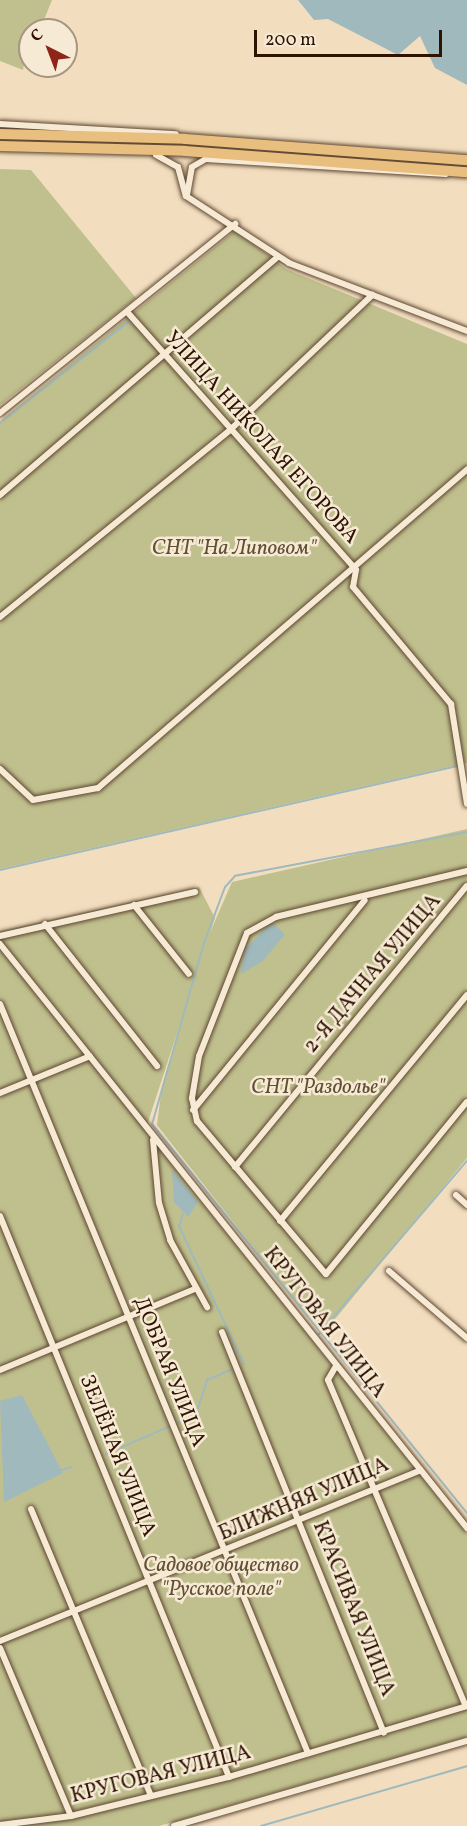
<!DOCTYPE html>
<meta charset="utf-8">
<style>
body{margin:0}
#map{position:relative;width:467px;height:1826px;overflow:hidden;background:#f2debf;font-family:Vollkorn,serif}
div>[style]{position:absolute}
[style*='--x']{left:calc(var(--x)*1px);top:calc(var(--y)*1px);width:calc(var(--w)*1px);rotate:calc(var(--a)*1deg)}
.green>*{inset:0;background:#c0c08e}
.water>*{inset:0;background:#a0b9bc}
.stream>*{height:2px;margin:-1px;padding:0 1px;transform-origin:1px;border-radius:1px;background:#a0b9bc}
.roads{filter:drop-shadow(0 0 2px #5f4632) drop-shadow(0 0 2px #5f4632)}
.minor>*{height:6px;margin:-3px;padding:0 3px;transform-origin:3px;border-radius:3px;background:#f7ead5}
.trunk>*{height:10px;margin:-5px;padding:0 5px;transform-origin:5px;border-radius:5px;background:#e9bf80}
span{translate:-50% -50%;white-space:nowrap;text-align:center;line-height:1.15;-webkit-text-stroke:5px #f7ead5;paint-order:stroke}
.street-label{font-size:21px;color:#2e1303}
.park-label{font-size:21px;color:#615034;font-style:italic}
.north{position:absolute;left:18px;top:18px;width:60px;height:60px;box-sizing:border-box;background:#f7ead5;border:2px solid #a79481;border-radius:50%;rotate:318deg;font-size:16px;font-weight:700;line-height:24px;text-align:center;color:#2e1303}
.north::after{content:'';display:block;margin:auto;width:21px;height:27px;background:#8f2418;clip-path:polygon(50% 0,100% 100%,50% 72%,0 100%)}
.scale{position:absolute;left:254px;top:30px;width:188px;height:27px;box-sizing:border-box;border:3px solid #2e1303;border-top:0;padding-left:8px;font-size:18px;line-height:21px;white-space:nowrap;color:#2e1303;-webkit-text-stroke:4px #f7ead5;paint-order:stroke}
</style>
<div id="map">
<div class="green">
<div style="clip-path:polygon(0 0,52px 0,40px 30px,30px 30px,23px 70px,0 61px)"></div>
<div style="clip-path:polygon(0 169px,31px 170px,136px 298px,0 405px)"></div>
<div style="clip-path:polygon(236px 230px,286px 269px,467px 344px,467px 763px,0 869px,0 421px)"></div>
<div style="clip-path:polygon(467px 829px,467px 1158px,322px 1335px,157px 1125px,162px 1086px,205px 944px,232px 882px)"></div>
<div style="clip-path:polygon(199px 887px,215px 918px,145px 1131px,467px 1534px,467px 1737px,159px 1826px,0 1826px,0 931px)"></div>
</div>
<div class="water">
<div style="clip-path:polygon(298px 0,467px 0,467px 85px,435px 68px,420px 36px,398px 55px,328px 19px,314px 20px)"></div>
<div style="clip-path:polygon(271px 922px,285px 934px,263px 961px,241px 974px,244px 951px)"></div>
<div style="clip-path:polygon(172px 1170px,198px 1202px,188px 1217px,174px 1202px)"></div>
<div style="clip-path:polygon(22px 1395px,63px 1473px,4px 1502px,0 1401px)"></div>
</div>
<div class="stream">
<div style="--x:0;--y:423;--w:164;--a:-38.3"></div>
<div style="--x:467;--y:832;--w:236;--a:169.3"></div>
<div style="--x:235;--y:876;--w:15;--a:132"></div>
<div style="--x:225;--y:887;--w:60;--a:110.6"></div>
<div style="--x:204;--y:943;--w:188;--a:106"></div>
<div style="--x:152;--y:1124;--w:501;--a:51"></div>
<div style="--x:0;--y:870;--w:469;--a:-12.8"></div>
<div style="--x:183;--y:1214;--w:13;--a:108"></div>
<div style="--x:179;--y:1226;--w:153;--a:64.8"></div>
<div style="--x:319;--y:1334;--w:228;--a:-49.5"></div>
<div style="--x:178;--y:1423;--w:20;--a:-27"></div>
<div style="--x:196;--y:1414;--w:36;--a:-72"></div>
<div style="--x:207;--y:1380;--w:30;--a:-23"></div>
<div style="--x:106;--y:1454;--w:68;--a:-23.5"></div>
<div style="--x:62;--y:1470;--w:10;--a:-17"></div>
<div style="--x:261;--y:1826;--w:215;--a:-16.2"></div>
</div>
<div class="roads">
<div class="minor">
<div style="--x:0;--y:124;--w:176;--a:3.3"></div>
<div style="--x:156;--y:155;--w:25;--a:29"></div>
<div style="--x:178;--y:167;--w:30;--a:75"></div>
<div style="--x:186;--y:196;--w:123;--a:33"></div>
<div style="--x:289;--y:263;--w:191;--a:20.9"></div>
<div style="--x:187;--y:195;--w:28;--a:-80"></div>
<div style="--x:192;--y:167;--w:16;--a:-30"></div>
<div style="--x:206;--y:159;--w:240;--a:3.6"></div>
<div style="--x:129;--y:314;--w:342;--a:48.4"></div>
<div style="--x:356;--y:570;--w:17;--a:100"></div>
<div style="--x:353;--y:587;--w:153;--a:50.1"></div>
<div style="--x:451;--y:704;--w:101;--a:80.9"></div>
<div style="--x:0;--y:413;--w:302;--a:-38.8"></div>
<div style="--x:0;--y:495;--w:366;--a:-40.6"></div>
<div style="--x:0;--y:617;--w:298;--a:-39.1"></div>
<div style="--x:231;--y:429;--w:195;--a:-43.5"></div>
<div style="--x:0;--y:769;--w:45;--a:43.2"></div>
<div style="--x:33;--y:800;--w:66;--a:-10.5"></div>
<div style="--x:98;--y:788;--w:488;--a:-40.8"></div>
<div style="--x:467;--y:871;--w:196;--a:166.5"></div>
<div style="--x:276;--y:917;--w:33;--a:151"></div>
<div style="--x:247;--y:933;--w:132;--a:111.3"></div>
<div style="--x:199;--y:1056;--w:43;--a:99.5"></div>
<div style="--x:192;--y:1098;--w:24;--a:78"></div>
<div style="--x:197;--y:1121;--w:200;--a:49.9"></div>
<div style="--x:326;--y:1274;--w:222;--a:-50.7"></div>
<div style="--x:134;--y:905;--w:88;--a:51.4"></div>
<div style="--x:45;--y:924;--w:181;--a:51.7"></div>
<div style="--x:0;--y:936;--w:200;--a:-12.7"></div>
<div style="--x:0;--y:944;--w:748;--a:51.35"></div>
<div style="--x:0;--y:1004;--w:810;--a:67.65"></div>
<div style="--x:0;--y:1093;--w:97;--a:-22.3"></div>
<div style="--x:193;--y:1110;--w:271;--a:-50.7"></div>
<div style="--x:153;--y:1140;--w:63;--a:84.6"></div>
<div style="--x:159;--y:1203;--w:39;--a:73"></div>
<div style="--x:170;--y:1240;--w:77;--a:61.1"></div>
<div style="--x:235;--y:1167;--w:364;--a:-50.5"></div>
<div style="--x:456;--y:1195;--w:15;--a:42"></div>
<div style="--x:0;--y:1216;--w:606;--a:67.79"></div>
<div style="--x:280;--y:1221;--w:293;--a:-50.4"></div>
<div style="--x:389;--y:1271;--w:103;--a:40.7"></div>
<div style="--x:222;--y:1332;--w:432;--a:68"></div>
<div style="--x:336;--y:1366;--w:16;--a:120"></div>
<div style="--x:328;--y:1380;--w:354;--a:67.1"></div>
<div style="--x:0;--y:1370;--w:211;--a:-22.6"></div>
<div style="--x:31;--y:1509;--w:311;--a:67.3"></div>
<div style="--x:0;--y:1641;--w:454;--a:-22.1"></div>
<div style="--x:0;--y:1648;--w:182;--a:67.1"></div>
<div style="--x:0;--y:1825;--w:72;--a:-7.2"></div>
<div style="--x:71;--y:1816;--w:163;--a:-13.9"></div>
<div style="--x:229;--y:1777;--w:248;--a:-16.6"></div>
<div style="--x:174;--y:1826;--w:305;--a:-16.2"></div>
</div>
<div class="trunk">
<div style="--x:0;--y:134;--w:185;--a:1.5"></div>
<div style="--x:185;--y:139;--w:283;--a:4.3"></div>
<div style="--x:0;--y:146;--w:185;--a:1.5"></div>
<div style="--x:185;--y:151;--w:283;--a:4.3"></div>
</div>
</div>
<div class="street-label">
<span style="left:261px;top:438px;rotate:48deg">УЛИЦА НИКОЛАЯ ЕГОРОВА</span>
<span style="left:373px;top:974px;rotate:-50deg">2-Я ДАЧНАЯ УЛИЦА</span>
<span style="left:324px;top:1323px;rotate:52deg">КРУГОВАЯ УЛИЦА</span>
<span style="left:169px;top:1372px;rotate:68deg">ДОБРАЯ УЛИЦА</span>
<span style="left:117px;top:1456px;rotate:68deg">ЗЕЛЁНАЯ УЛИЦА</span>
<span style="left:304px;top:1500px;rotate:-23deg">БЛИЖНЯЯ УЛИЦА</span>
<span style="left:353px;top:1609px;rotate:68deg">КРАСИВАЯ УЛИЦА</span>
<span style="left:161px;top:1775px;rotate:-14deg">КРУГОВАЯ УЛИЦА</span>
</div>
<div class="park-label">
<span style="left:234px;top:549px">СНТ "На Липовом"</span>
<span style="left:318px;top:1088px">СНТ "Раздолье"</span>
<span style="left:221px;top:1578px">Садовое общество<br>"Русское поле"</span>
</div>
<div class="north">С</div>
<div class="scale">200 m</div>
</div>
